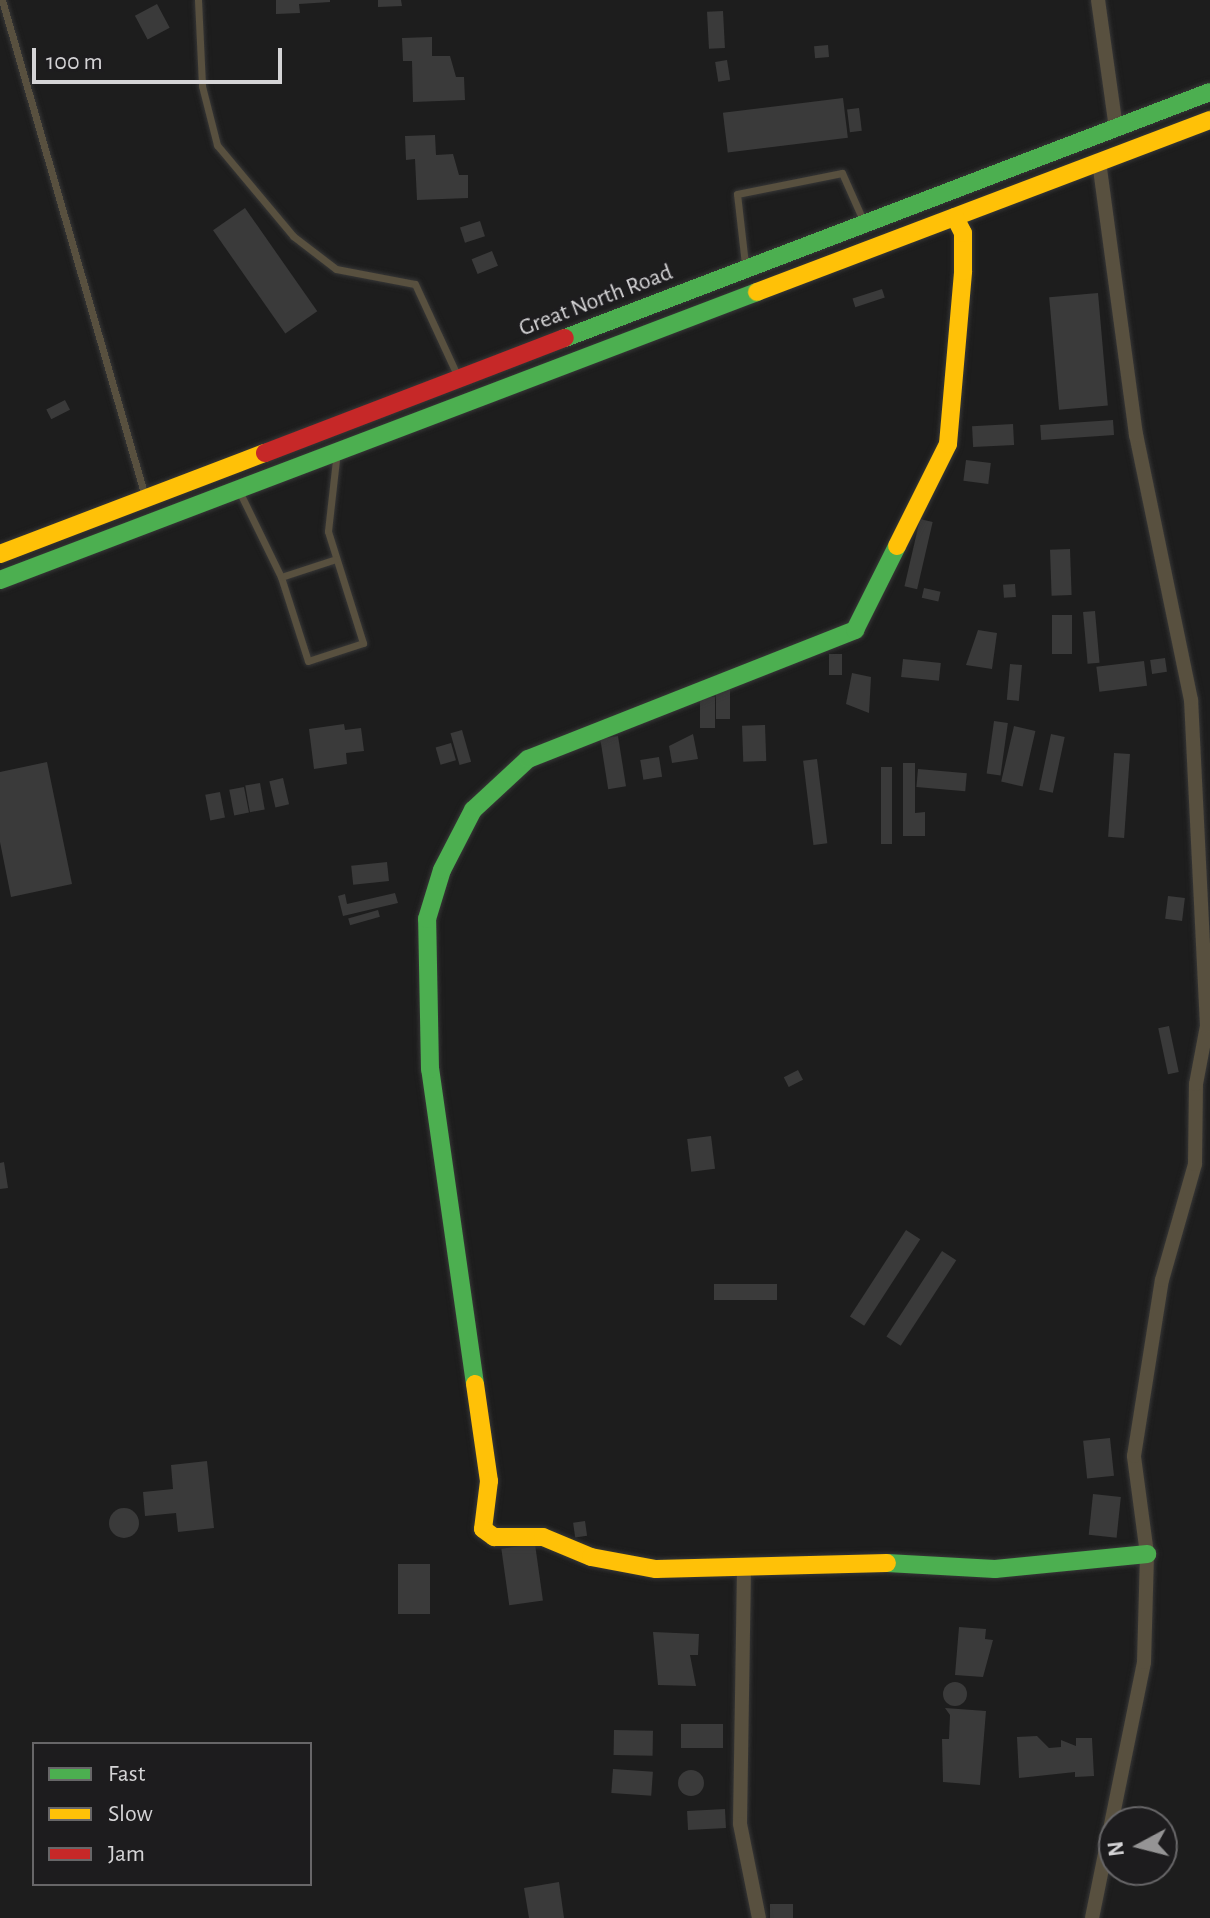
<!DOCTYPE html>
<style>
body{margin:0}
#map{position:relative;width:1210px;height:1918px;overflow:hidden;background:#1d1d1d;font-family:"Alegreya Sans",sans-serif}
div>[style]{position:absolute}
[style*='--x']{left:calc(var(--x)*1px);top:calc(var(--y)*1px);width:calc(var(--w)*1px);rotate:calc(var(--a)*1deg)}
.building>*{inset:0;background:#3a3a3a;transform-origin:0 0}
.round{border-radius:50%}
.roads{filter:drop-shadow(0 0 2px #373737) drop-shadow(0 0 2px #373737)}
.lane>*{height:7px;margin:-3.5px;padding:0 3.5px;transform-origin:3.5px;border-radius:3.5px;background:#58503f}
.street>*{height:14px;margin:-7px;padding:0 7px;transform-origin:7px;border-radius:7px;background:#58503f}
.fast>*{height:18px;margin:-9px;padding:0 9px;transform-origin:9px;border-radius:9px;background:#4caf50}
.slow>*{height:18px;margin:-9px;padding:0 9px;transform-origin:9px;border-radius:9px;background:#ffc107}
.jam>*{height:18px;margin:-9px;padding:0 9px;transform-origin:9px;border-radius:9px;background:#c62828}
span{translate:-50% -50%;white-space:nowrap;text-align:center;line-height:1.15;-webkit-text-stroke:6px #1d1c1e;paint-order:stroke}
.street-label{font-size:24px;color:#d5d4d6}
.legend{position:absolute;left:32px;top:1742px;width:280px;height:144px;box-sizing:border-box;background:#1d1c1e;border:2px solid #676668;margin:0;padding:10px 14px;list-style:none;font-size:24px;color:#d5d4d6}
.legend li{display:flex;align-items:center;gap:16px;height:40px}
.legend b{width:40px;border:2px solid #676668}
.north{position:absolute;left:1098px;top:1806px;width:80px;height:80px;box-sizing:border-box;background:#1d1c1e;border:2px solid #676668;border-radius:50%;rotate:263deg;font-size:22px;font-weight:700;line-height:32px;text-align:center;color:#d5d4d6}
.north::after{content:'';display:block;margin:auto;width:28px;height:36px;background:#959495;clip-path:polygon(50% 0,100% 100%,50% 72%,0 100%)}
.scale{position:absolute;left:32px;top:48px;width:250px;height:36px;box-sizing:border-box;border:4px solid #d5d4d6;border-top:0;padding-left:10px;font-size:24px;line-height:28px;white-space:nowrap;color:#d5d4d6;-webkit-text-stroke:6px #1d1c1e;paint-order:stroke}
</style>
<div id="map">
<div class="building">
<div style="clip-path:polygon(276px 0,330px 0,330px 2px,299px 4px,300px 13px,276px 14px)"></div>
<div style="clip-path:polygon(378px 0,401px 0,402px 6px,378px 7px)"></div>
<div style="left:157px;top:4px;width:27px;height:25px;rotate:62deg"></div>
<div style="left:723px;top:11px;width:37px;height:16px;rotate:87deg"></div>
<div style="clip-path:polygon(432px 37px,432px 56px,450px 56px,456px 77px,464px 77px,465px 100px,413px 102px,412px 61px,403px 61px,402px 38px)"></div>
<div style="left:828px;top:45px;width:12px;height:14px;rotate:85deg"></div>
<div style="left:727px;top:60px;width:20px;height:12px;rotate:81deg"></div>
<div style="left:843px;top:98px;width:40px;height:121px;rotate:83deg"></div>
<div style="left:859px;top:108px;width:23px;height:12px;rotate:83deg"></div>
<div style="clip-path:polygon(435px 135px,436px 155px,453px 154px,459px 175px,468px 175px,468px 198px,417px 200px,415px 159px,406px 160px,405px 136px)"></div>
<div style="left:245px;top:208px;width:126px;height:39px;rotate:55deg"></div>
<div style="left:480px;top:221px;width:16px;height:21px;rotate:72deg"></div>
<div style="left:492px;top:251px;width:16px;height:22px;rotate:68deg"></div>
<div style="left:882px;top:289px;width:9px;height:31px;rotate:72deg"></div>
<div style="left:1098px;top:293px;width:113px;height:49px;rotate:85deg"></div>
<div style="left:65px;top:400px;width:11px;height:21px;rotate:63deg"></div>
<div style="left:1113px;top:420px;width:15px;height:73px;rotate:86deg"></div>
<div style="left:1013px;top:424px;width:21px;height:41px;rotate:87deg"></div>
<div style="left:966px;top:460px;width:25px;height:21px;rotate:7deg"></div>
<div style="left:920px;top:519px;width:13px;height:69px;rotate:13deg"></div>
<div style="left:1070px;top:549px;width:46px;height:20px;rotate:88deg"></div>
<div style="left:1015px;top:584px;width:13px;height:12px;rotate:86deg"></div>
<div style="left:924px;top:588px;width:17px;height:10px;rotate:13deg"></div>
<div style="left:1095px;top:611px;width:52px;height:12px;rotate:85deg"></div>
<div style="left:1052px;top:615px;width:20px;height:39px"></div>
<div style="clip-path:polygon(978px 630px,997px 633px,992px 669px,966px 665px)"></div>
<div style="left:829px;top:654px;width:13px;height:21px"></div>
<div style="left:1165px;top:658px;width:14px;height:15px;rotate:82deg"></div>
<div style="left:903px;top:659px;width:38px;height:18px;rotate:6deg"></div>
<div style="left:1144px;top:661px;width:25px;height:48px;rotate:83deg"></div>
<div style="left:1010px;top:664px;width:12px;height:36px;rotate:5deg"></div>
<div style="clip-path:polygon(852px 673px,871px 677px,869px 713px,846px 704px)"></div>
<div style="left:716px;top:686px;width:14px;height:33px"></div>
<div style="left:700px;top:697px;width:15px;height:31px"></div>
<div style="left:994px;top:721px;width:14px;height:53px;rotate:8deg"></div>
<div style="clip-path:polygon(344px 724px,345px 730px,361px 728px,364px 751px,346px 753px,347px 764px,314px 769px,309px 729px)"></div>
<div style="left:765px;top:725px;width:36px;height:23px;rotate:88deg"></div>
<div style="left:1014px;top:726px;width:22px;height:57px;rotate:13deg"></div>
<div style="left:462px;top:730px;width:33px;height:12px;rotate:74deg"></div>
<div style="clip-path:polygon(693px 734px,698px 759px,672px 763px,669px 746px)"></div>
<div style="left:1051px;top:734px;width:14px;height:57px;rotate:12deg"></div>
<div style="left:618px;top:736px;width:51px;height:18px;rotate:81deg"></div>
<div style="left:451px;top:743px;width:18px;height:16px;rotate:74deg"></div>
<div style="left:1114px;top:753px;width:16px;height:84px;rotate:4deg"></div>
<div style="left:659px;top:757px;width:20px;height:19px;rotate:81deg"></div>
<div style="left:817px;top:759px;width:85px;height:14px;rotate:83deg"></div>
<div style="clip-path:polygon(47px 762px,72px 884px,11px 897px,0 842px,0 772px)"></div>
<div style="clip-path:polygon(903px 763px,915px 763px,915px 813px,925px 812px,925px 836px,903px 836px)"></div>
<div style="left:881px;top:767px;width:11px;height:77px"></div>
<div style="left:918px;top:769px;width:49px;height:18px;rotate:5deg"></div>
<div style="left:283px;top:778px;width:27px;height:14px;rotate:77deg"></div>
<div style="left:260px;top:783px;width:27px;height:15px;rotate:80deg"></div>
<div style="left:244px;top:787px;width:26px;height:15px;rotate:79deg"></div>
<div style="left:220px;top:792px;width:26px;height:15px;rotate:79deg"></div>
<div style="left:387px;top:862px;width:19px;height:36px;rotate:84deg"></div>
<div style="clip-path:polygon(395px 893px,398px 903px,343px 916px,338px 896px,345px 894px,347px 904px)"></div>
<div style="left:1168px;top:896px;width:17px;height:23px;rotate:7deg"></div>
<div style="left:378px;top:910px;width:7px;height:31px;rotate:74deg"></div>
<div style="left:1169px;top:1026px;width:47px;height:11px;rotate:78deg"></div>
<div style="left:798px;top:1070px;width:11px;height:16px;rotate:63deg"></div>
<div style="left:711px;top:1136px;width:33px;height:24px;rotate:83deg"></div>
<div style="clip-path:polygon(4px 1162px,8px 1188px,0 1189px,0 1163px)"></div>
<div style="left:906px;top:1230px;width:17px;height:103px;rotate:33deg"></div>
<div style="left:942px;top:1251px;width:17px;height:102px;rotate:33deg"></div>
<div style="left:777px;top:1284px;width:16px;height:63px;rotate:90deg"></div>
<div style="left:1110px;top:1438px;width:38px;height:27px;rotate:84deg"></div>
<div style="clip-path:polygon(207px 1461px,214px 1528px,178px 1532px,176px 1513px,145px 1516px,143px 1492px,173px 1489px,171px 1465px)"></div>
<div style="left:1093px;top:1494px;width:28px;height:41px;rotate:6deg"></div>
<div class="round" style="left:109px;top:1508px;width:30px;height:30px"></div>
<div style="left:585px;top:1521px;width:15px;height:12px;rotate:82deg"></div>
<div style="left:535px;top:1544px;width:57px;height:34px;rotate:82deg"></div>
<div style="left:398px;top:1564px;width:32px;height:50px"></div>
<div style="clip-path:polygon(959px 1627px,986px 1629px,985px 1639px,993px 1640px,983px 1677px,955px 1675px)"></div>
<div style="clip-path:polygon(653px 1632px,699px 1634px,698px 1655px,690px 1655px,696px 1686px,658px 1685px)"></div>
<div class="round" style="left:943px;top:1682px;width:24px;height:24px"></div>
<div style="clip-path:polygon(945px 1708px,986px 1711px,980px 1785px,943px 1782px,942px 1739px,949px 1739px,950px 1715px)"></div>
<div style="left:723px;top:1724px;width:24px;height:42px;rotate:90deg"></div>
<div style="left:614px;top:1730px;width:39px;height:25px;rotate:1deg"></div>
<div style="clip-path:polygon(1037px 1736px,1049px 1748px,1061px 1747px,1061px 1740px,1076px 1746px,1076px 1738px,1092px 1738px,1094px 1776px,1075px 1777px,1075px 1772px,1019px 1778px,1017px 1737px)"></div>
<div style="left:613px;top:1769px;width:40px;height:24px;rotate:4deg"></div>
<div class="round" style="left:678px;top:1770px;width:26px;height:26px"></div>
<div style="left:725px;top:1809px;width:19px;height:38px;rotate:87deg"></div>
<div style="clip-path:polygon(559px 1882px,564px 1918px,529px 1918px,524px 1888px)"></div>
<div style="left:770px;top:1904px;width:23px;height:14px"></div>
</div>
<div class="roads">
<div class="lane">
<div style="--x:2;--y:0;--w:513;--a:73.93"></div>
<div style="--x:198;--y:0;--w:86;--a:87.3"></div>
<div style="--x:202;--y:86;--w:61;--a:75.7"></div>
<div style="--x:217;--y:145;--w:119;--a:50.1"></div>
<div style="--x:293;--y:236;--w:54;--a:37.5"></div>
<div style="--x:336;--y:269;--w:80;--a:10.8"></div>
<div style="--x:415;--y:284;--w:100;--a:65.2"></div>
<div style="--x:745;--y:264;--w:70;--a:-96.5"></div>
<div style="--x:737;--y:194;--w:107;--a:-11.3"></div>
<div style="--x:842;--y:173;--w:49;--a:66"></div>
<div style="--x:241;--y:495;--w:91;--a:64"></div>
<div style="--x:281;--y:577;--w:88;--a:72.2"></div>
<div style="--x:308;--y:661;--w:58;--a:-18.1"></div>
<div style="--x:363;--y:643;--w:117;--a:-107.4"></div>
<div style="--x:328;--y:531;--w:71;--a:-83.6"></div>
<div style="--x:281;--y:577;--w:58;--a:-18.1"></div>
</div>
<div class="street">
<div style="--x:1098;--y:0;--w:129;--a:82"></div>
<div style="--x:744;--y:1569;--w:255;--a:90.9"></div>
<div style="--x:740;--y:1824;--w:96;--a:78.6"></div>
<div style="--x:1092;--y:1918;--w:261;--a:-78.5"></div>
<div style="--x:1144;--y:1662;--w:108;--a:-88.4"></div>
<div style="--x:1147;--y:1554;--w:99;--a:-97.6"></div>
<div style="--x:1134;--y:1456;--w:178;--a:-81"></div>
<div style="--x:1162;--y:1280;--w:121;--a:-74.1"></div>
<div style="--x:1195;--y:1164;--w:80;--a:-89.3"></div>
<div style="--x:1196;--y:1084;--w:59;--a:-79.3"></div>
<div style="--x:1207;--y:1026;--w:326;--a:-92.8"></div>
<div style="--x:1191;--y:700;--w:271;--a:-101.7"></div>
<div style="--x:1136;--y:435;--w:275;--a:-97.7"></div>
</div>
<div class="fast">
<div style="--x:565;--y:338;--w:690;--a:-20.88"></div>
<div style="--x:0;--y:580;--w:810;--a:-20.83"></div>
<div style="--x:475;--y:1384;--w:318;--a:-98.1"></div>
<div style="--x:430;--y:1069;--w:150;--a:-91.1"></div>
<div style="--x:427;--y:919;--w:51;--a:-73"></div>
<div style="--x:442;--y:870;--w:68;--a:-62.7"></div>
<div style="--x:473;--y:810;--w:75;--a:-42.8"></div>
<div style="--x:528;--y:759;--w:352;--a:-21.5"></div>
<div style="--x:855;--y:630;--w:94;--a:-63.4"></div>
<div style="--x:887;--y:1563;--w:108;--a:3.2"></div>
<div style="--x:995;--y:1569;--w:153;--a:-5.6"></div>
</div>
<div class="slow">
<div style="--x:757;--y:292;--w:485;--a:-20.8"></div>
<div style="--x:897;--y:546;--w:114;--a:-63.4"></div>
<div style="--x:948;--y:444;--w:174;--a:-85"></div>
<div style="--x:963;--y:271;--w:38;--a:-90"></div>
<div style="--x:963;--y:233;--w:18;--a:-117"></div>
<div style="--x:0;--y:554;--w:284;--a:-20.9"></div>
<div style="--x:475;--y:1384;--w:98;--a:81.8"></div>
<div style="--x:489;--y:1481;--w:48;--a:97.1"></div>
<div style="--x:483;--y:1529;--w:14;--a:36"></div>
<div style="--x:494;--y:1537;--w:49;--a:0"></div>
<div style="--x:543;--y:1537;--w:52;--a:22.6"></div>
<div style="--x:591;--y:1557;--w:66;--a:10.5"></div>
<div style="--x:656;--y:1569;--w:231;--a:-1.5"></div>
</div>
<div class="jam">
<div style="--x:265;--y:453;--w:321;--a:-21"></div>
</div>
</div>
<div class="street-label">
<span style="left:596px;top:301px;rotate:-21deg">Great North Road</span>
</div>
<ul class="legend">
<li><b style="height:10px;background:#4caf50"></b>Fast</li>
<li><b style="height:10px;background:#ffc107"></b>Slow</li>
<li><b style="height:10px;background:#c62828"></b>Jam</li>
</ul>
<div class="north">N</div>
<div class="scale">100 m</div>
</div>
